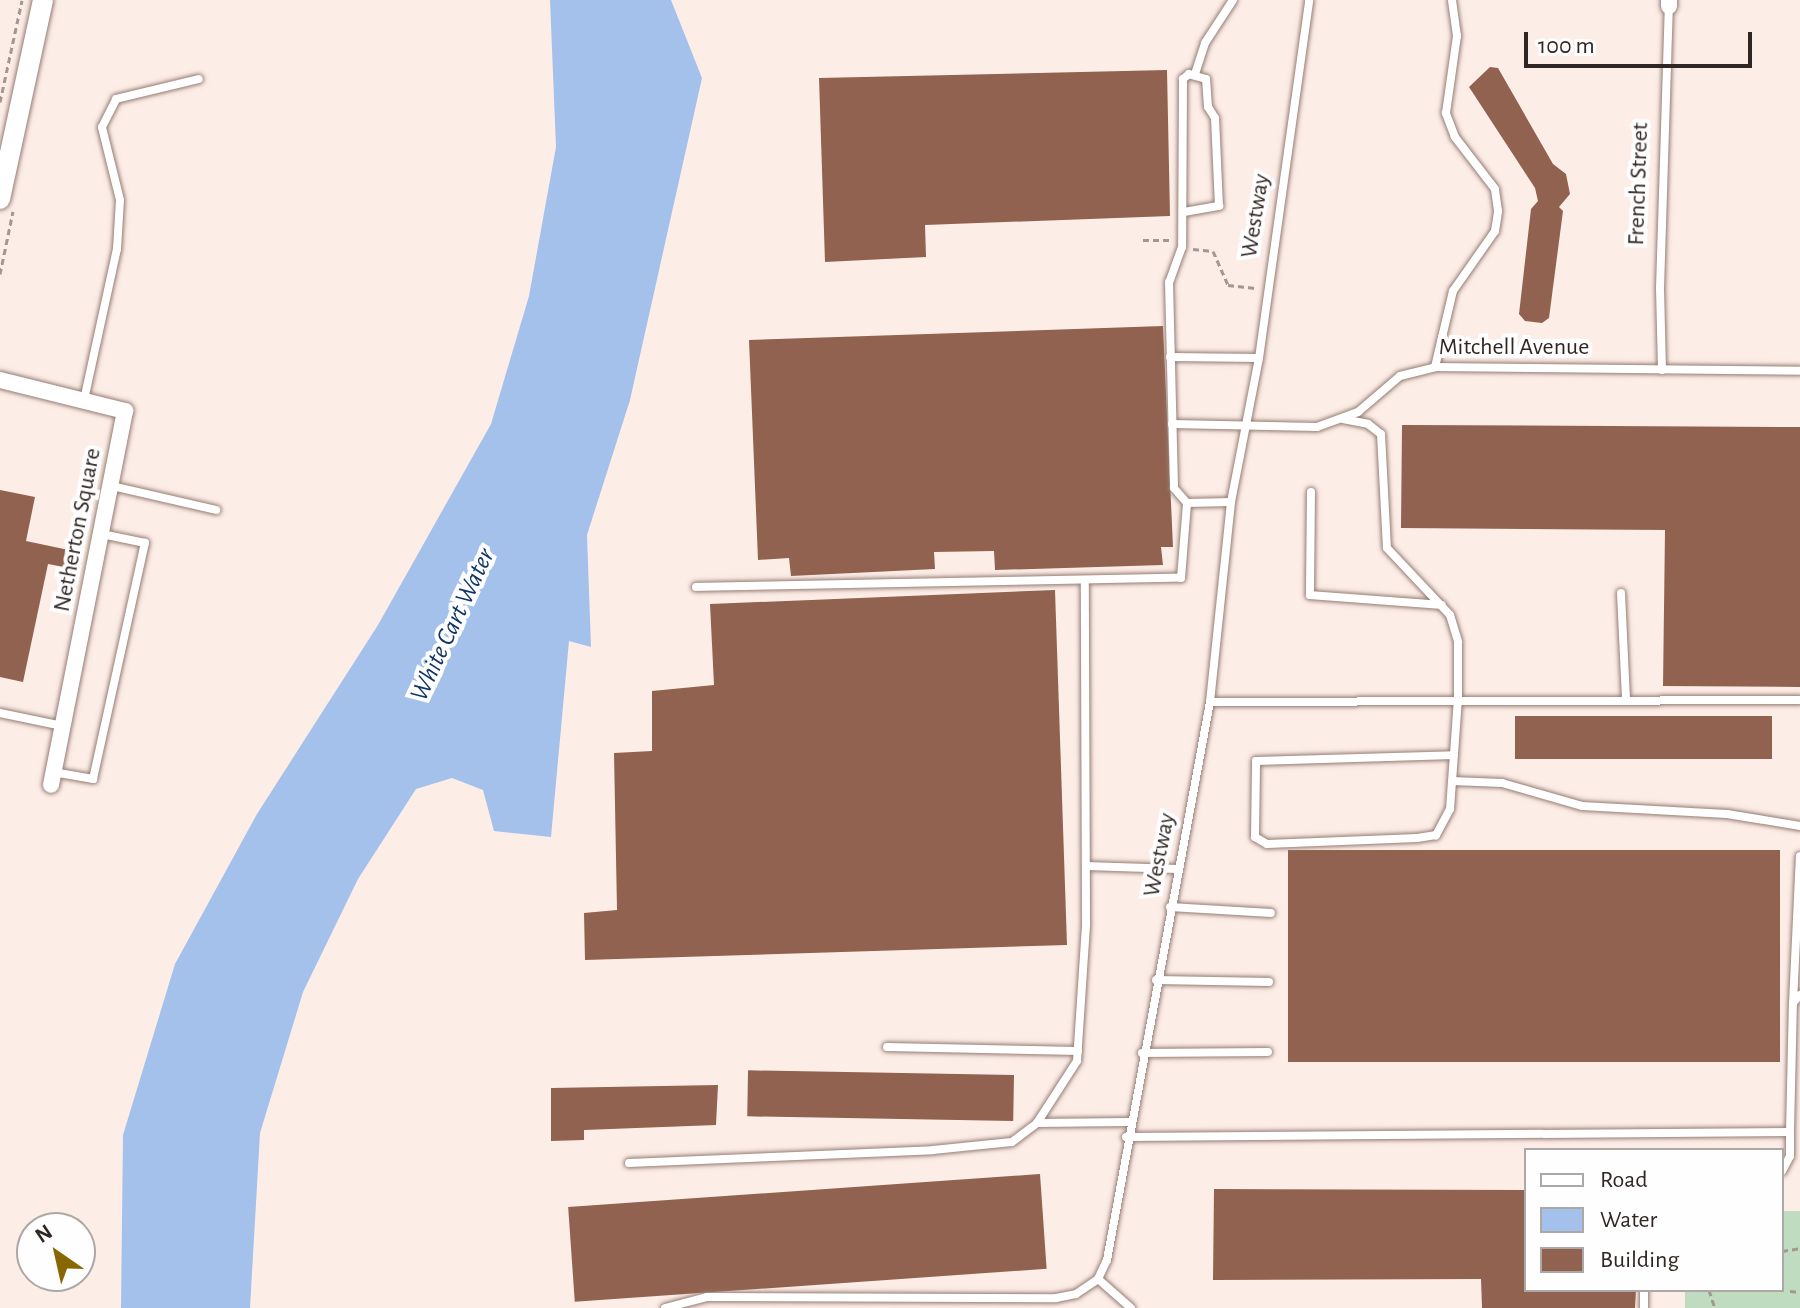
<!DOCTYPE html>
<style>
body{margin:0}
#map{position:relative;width:1800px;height:1308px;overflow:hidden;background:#fdede7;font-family:"Alegreya Sans",sans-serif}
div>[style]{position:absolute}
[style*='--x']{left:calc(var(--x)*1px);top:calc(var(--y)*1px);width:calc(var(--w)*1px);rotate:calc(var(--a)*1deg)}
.green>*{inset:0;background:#bfdcc1}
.water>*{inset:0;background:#a3c1eb}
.building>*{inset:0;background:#90624f;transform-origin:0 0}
.path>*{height:3px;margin-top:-1.5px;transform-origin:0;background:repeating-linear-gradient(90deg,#a49691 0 6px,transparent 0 10px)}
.roads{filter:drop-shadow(0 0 2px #947d73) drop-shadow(0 0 2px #947d73)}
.service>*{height:8px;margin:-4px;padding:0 4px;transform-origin:4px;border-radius:4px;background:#fff}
.minor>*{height:16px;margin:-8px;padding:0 8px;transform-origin:8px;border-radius:8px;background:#fff}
.tertiary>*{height:20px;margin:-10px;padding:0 10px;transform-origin:10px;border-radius:10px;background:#fff}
span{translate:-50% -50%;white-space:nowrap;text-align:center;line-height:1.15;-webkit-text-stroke:8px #fefefe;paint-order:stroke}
.street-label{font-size:24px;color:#302623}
.water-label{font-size:26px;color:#103567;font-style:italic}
.legend{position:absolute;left:1524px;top:1148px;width:260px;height:144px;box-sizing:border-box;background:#fefefe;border:2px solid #aca8a6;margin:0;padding:10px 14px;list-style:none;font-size:24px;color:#302623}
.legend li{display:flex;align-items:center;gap:16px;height:40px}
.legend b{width:40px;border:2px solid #aca8a6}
.north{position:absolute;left:16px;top:1212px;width:80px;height:80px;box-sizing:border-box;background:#fefefe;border:2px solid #aca8a6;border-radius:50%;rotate:326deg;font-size:22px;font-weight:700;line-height:32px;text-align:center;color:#302623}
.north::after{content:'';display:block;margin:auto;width:28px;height:36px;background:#876702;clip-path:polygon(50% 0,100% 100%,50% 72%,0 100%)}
.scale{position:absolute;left:1524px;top:32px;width:228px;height:36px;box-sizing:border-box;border:4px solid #302623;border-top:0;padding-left:10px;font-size:24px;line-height:28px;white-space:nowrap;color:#302623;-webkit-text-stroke:6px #fefefe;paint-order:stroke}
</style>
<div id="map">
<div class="green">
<div style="clip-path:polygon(1782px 1211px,1800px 1211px,1800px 1308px,1685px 1308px,1685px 1290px,1782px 1290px)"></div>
</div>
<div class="water">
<div style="clip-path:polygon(550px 0,671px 0,702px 78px,630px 400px,587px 535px,591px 647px,569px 641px,551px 837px,494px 831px,483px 790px,452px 778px,416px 789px,358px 879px,303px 992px,260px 1133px,250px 1308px,121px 1308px,123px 1135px,175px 964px,257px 814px,378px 625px,491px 424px,529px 296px,556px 147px)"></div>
</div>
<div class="building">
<div style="clip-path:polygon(1490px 67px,1498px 68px,1553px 164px,1566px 174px,1570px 194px,1559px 207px,1563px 211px,1549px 318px,1542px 323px,1525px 321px,1519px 314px,1531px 209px,1538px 201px,1535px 188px,1469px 87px)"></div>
<div style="clip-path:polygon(1167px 70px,1170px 216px,925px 225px,926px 257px,825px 262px,819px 78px)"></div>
<div style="clip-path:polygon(1163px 326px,1173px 547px,1161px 547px,1163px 565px,995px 570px,994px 551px,934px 552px,935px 569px,791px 576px,789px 558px,758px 560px,749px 340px)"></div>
<div style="clip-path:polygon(1402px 425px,1800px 427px,1800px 687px,1663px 686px,1665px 530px,1401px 528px)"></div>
<div style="clip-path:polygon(0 490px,35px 497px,26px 541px,83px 553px,80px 570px,48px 564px,23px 682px,0 677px)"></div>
<div style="clip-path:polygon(1055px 590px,1067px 945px,585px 960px,584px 913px,617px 910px,614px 753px,652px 751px,652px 691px,714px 685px,710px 604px)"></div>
<div style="left:1515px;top:716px;width:257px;height:43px"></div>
<div style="left:1288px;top:850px;width:492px;height:212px"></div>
<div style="left:1014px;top:1075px;width:46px;height:266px;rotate:91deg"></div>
<div style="clip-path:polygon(718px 1085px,716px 1125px,584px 1130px,584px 1140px,551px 1141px,551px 1088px)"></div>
<div style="left:1040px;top:1174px;width:95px;height:473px;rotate:86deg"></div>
<div style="clip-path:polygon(1214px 1189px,1526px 1190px,1526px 1290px,1636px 1290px,1635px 1308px,1482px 1308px,1481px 1279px,1213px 1280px)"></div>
</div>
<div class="path">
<div style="--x:0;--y:102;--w:104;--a:-77.8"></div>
<div style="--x:1143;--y:240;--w:29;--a:0"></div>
<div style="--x:1193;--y:249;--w:20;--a:6"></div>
<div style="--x:1213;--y:251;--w:37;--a:66"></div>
<div style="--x:1228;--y:285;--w:30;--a:6"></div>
<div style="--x:0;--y:274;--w:64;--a:-78.3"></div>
<div style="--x:1782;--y:1251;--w:18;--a:-9"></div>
<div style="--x:1709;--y:1290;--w:19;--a:72"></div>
<div style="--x:1790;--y:1291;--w:10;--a:6"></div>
</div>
<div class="roads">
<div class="service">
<div style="--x:1195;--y:74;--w:33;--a:-72"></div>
<div style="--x:1205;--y:43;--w:51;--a:-56.9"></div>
<div style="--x:1184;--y:212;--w:36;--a:-10"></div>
<div style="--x:1219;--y:206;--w:88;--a:-92.6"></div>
<div style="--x:1215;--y:118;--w:13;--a:-122"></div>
<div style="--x:1208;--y:107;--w:28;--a:-94"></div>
<div style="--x:1206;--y:79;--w:18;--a:-164"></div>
<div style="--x:1189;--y:74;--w:8;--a:140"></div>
<div style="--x:1183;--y:79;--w:168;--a:90.3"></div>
<div style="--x:1182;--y:247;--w:37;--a:110"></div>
<div style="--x:1169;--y:282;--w:206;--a:88.6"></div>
<div style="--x:1174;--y:488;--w:20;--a:49"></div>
<div style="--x:1170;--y:357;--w:89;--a:0.6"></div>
<div style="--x:1435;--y:367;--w:78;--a:-76.7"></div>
<div style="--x:1453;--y:291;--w:73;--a:-55"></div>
<div style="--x:1495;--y:231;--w:20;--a:-81"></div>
<div style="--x:1498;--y:211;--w:22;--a:-98"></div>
<div style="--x:1495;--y:189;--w:66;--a:-127.6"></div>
<div style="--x:1455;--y:137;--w:26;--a:-111"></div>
<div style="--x:1446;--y:113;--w:78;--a:-81.9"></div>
<div style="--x:1457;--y:36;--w:36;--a:-98"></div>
<div style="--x:1662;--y:370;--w:82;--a:-91.4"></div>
<div style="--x:1660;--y:288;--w:282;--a:-88.2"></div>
<div style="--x:84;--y:400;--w:155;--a:-77.7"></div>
<div style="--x:117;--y:249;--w:49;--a:-86.5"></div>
<div style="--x:120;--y:200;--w:75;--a:-103.9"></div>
<div style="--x:102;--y:127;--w:31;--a:-63"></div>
<div style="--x:116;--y:99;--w:85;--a:-13.5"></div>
<div style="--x:1343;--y:419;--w:25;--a:11"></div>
<div style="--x:1368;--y:424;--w:16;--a:38"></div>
<div style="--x:1381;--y:434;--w:114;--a:87"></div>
<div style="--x:1387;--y:548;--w:92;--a:46.8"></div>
<div style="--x:1450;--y:615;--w:28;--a:73"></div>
<div style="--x:1458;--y:642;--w:56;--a:90"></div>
<div style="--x:1458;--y:698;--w:83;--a:94.1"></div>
<div style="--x:1452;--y:781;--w:28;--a:94"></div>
<div style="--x:1450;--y:809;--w:30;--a:118"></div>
<div style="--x:1436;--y:835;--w:19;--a:171"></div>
<div style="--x:1417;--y:838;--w:150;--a:177.7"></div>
<div style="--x:1267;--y:844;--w:14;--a:-150"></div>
<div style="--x:1255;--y:837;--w:76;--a:-89.2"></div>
<div style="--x:1256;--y:761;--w:198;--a:-1.7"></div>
<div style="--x:1172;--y:424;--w:145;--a:1.2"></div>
<div style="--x:1317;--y:427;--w:44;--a:-20.1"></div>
<div style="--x:1358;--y:412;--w:55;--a:-40.6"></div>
<div style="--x:1400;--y:376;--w:36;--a:-14"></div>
<div style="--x:1435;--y:367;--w:365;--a:0.6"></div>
<div style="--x:112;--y:486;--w:107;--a:13"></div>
<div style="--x:1311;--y:492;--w:103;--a:90.6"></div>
<div style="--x:1310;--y:595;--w:132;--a:4.3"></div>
<div style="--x:696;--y:587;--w:485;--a:-1.1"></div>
<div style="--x:1181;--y:578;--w:75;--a:-85.4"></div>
<div style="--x:1187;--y:503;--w:44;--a:-1.3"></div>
<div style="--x:1621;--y:593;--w:106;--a:87.3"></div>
<div style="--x:1210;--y:702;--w:590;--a:-0.19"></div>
<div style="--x:0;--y:713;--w:64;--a:11.7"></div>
<div style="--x:53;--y:772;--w:41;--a:9.9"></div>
<div style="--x:93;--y:779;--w:242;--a:-77.6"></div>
<div style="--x:145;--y:543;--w:44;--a:-168.2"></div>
<div style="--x:1452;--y:781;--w:50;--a:2.3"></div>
<div style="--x:1502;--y:783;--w:83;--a:16"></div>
<div style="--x:1582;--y:806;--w:145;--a:3.2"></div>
<div style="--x:1727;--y:814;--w:74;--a:9.3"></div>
<div style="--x:1086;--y:866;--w:92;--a:1.9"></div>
<div style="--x:1170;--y:907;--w:101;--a:3.4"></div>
<div style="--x:1156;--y:980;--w:113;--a:1"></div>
<div style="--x:1793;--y:1003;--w:147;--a:-87.3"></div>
<div style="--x:887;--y:1047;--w:191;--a:1.2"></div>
<div style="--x:1142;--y:1053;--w:126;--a:-0.5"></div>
<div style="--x:1037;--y:1123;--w:92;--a:-0.6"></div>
<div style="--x:1790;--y:1132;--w:129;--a:-88.7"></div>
<div style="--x:1793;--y:1003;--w:11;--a:-49"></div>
<div style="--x:1126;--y:1137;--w:664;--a:-0.43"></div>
<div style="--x:1790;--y:1132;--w:24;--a:90"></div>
<div style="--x:1790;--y:1156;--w:17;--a:118"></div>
<div style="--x:629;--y:1163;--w:304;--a:-2.4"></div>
<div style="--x:933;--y:1150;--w:79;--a:-5.8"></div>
<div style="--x:1012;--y:1142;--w:31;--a:-37"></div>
<div style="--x:1037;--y:1123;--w:74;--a:-57.2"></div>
<div style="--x:1077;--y:1061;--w:137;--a:-86.2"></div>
<div style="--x:1086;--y:924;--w:344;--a:-90.2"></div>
<div style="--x:1098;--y:1279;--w:44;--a:41.3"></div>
<div style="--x:665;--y:1308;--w:43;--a:-14.7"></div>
<div style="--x:707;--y:1297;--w:349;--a:0.2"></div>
<div style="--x:1056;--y:1298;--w:20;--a:-11"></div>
<div style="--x:1076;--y:1294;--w:27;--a:-34"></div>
<div style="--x:1098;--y:1279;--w:21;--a:-65"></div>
<div style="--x:1107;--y:1260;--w:567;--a:-79.54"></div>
<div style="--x:1210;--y:702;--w:201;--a:-84"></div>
<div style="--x:1231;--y:502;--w:147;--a:-79"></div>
<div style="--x:1259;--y:358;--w:361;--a:-82"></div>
<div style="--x:1644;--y:1308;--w:18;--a:-90"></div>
</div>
<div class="minor">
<div style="--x:1669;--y:0;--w:6;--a:90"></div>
<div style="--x:0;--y:380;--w:129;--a:13.9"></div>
<div style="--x:125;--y:411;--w:381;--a:101.2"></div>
</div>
<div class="tertiary">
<div style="--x:0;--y:199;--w:204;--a:-77.8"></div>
</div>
</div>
<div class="street-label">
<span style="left:1639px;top:184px;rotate:-88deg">French Street</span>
<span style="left:1256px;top:216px;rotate:-81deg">Westway</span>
<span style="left:1514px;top:348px">Mitchell Avenue</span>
<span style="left:78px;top:530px;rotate:-79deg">Netherton Square</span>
<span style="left:1160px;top:855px;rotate:-79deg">Westway</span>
</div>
<div class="water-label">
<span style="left:453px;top:625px;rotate:-65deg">White Cart Water</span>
</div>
<ul class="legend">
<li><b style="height:10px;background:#fff"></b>Road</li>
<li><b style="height:22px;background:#a3c1eb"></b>Water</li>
<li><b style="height:22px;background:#90624f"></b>Building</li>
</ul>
<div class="north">N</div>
<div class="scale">100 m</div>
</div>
